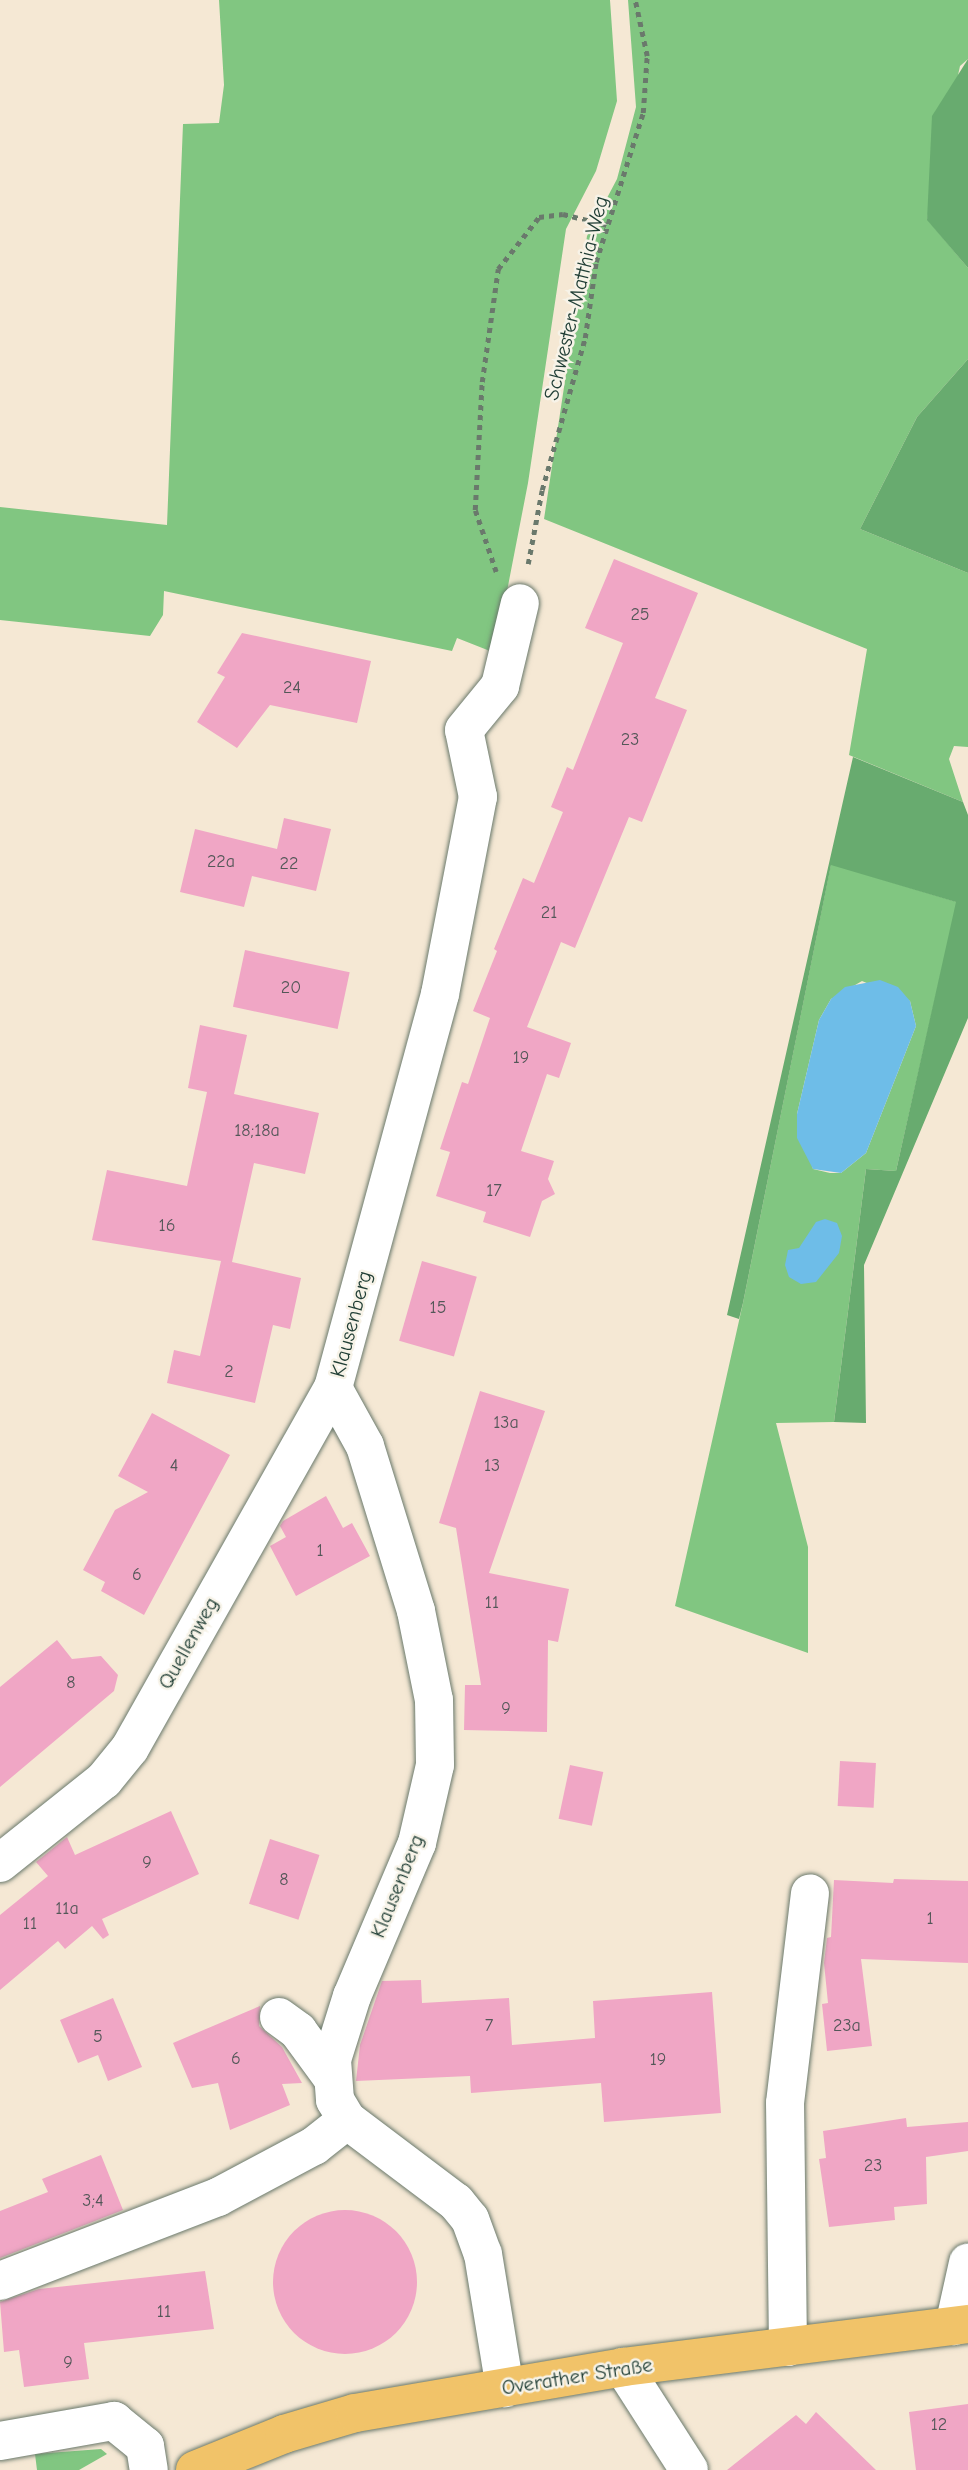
<!DOCTYPE html>
<meta charset="utf-8">
<style>
body{margin:0}
#map{position:relative;width:968px;height:2470px;overflow:hidden;background:#f5e8d4;font-family:"Comic Neue",sans-serif}
div>[style]{position:absolute}
[style*='--x']{left:calc(var(--x)*1px);top:calc(var(--y)*1px);width:calc(var(--w)*1px);rotate:calc(var(--a)*1deg)}
.green>*{inset:0;background:#81c681}
.forest>*{inset:0;background:#68ab6f}
.water>*{inset:0;background:#6ebde8}
.building>*{inset:0;background:#f0a6c5;transform-origin:0 0}
.round{border-radius:50%}
.path>*{height:4.5px;margin-top:-2.25px;transform-origin:0;background:repeating-linear-gradient(90deg,#6a796c 0 5px,transparent 0 10px)}
.roads{filter:drop-shadow(0 0 2px #6a796c) drop-shadow(0 0 2px #6a796c)}
.minor>*{height:38px;margin:-19px;padding:0 19px;transform-origin:19px;border-radius:19px;background:#fff}
.major>*{height:38px;margin:-19px;padding:0 19px;transform-origin:19px;border-radius:19px;background:#f1c369}
span{translate:-50% -50%;white-space:nowrap;text-align:center;line-height:1.15;-webkit-text-stroke:5px #f7f3e8;paint-order:stroke}
.number-label{font-size:18px;color:#535758}
.number-label span{-webkit-text-stroke-width:0}
.street-label{font-size:21px;color:#1f3d34}
</style>
<div id="map">
<div class="green">
<div style="clip-path:polygon(219px 0,610px 0,617px 101px,596px 171px,566px 229px,528px 483px,495px 653px,457px 638px,452px 651px,164px 591px,163px 615px,150px 636px,0 620px,0 507px,167px 525px,183px 124px,219px 123px,224px 85px)"></div>
<div style="clip-path:polygon(628px 0,968px 0,968px 59px,960px 66px,927px 219px,968px 268px,968px 359px,917px 417px,860px 529px,968px 573px,968px 747px,954px 746px,949px 759px,963px 802px,849px 755px,867px 649px,544px 519px,587px 236px,617px 179px,636px 107px)"></div>
<div style="clip-path:polygon(evenodd,831px 864px,957px 902px,896px 1171px,866px 1169px,834px 1422px,776px 1423px,808px 1547px,808px 1653px,675px 1606px,743px 1303px,831px 864px,862px 981px,910px 1001px,916px 1026px,866px 1153px,841px 1173px,830px 1173px,813px 1169px,797px 1114px,819px 1020px,831px 999px,862px 981px)"></div>
<div style="clip-path:polygon(101px 2449px,107px 2454px,79px 2470px,37px 2470px,35px 2454px)"></div>
</div>
<div class="forest">
<div style="clip-path:polygon(968px 59px,968px 268px,927px 220px,932px 116px)"></div>
<div style="clip-path:polygon(968px 359px,968px 573px,860px 529px,917px 417px)"></div>
<div style="clip-path:polygon(853px 757px,963px 802px,968px 815px,968px 1018px,864px 1265px,866px 1423px,834px 1422px,866px 1169px,896px 1171px,956px 902px,831px 865px,743px 1303px,739px 1319px,727px 1315px)"></div>
</div>
<div class="water">
<div style="clip-path:polygon(880px 980px,898px 987px,910px 1001px,916px 1026px,866px 1153px,841px 1173px,813px 1169px,797px 1138px,797px 1114px,819px 1020px,831px 999px,845px 987px)"></div>
<div style="clip-path:polygon(825px 1219px,837px 1223px,842px 1236px,839px 1253px,816px 1282px,801px 1284px,789px 1277px,785px 1265px,788px 1250px,799px 1248px,816px 1222px)"></div>
</div>
<div class="building">
<div style="clip-path:polygon(614px 559px,698px 593px,655px 698px,687px 710px,642px 822px,629px 817px,575px 948px,561px 942px,527px 1027px,571px 1043px,559px 1078px,547px 1074px,521px 1151px,554px 1161px,548px 1179px,555px 1194px,542px 1201px,530px 1237px,483px 1222px,486px 1212px,436px 1196px,450px 1152px,440px 1149px,462px 1082px,468px 1084px,490px 1018px,473px 1011px,497px 951px,494px 949px,523px 878px,534px 883px,563px 812px,551px 807px,567px 767px,573px 770px,623px 643px,585px 628px)"></div>
<div style="clip-path:polygon(242px 633px,371px 661px,357px 723px,270px 705px,237px 748px,197px 722px,225px 677px,217px 673px)"></div>
<div style="clip-path:polygon(284px 818px,331px 829px,316px 891px,252px 876px,244px 907px,180px 892px,195px 829px,277px 849px)"></div>
<div style="left:245px;top:950px;width:107px;height:58px;rotate:12deg"></div>
<div style="clip-path:polygon(200px 1025px,247px 1035px,234px 1094px,319px 1113px,305px 1174px,254px 1163px,232px 1262px,301px 1278px,290px 1329px,273px 1325px,255px 1403px,167px 1383px,174px 1350px,200px 1356px,221px 1261px,92px 1240px,107px 1170px,187px 1186px,207px 1092px,188px 1088px)"></div>
<div style="left:422px;top:1261px;width:57px;height:83px;rotate:16deg"></div>
<div style="clip-path:polygon(480px 1391px,545px 1411px,489px 1573px,569px 1589px,558px 1642px,548px 1640px,547px 1732px,464px 1730px,465px 1685px,481px 1685px,456px 1528px,439px 1523px)"></div>
<div style="clip-path:polygon(152px 1413px,230px 1455px,144px 1615px,101px 1591px,105px 1582px,83px 1570px,115px 1510px,148px 1492px,118px 1476px)"></div>
<div style="clip-path:polygon(326px 1496px,343px 1528px,352px 1523px,370px 1556px,296px 1596px,270px 1546px,286px 1537px,280px 1526px,283px 1521px)"></div>
<div style="clip-path:polygon(57px 1640px,72px 1659px,101px 1656px,118px 1675px,114px 1691px,0 1787px,0 1687px)"></div>
<div style="left:840px;top:1761px;width:36px;height:45px;rotate:3deg"></div>
<div style="left:570px;top:1765px;width:34px;height:55px;rotate:12deg"></div>
<div style="clip-path:polygon(171px 1811px,199px 1874px,102px 1919px,109px 1935px,103px 1939px,92px 1926px,65px 1949px,58px 1941px,0 1990px,0 1915px,48px 1876px,36px 1862px,67px 1837px,75px 1855px)"></div>
<div style="left:270px;top:1839px;width:52px;height:68px;rotate:18deg"></div>
<div style="clip-path:polygon(894px 1879px,968px 1881px,968px 1963px,861px 1959px,872px 2046px,827px 2051px,822px 2004px,828px 2003px,824px 1963px,827px 1938px,831px 1937px,834px 1880px,893px 1883px)"></div>
<div style="clip-path:polygon(421px 1980px,422px 2003px,509px 1998px,512px 2045px,595px 2038px,593px 2001px,712px 1992px,721px 2113px,604px 2122px,601px 2083px,471px 2093px,470px 2076px,356px 2081px,360px 2045px,382px 1981px)"></div>
<div style="clip-path:polygon(113px 1998px,142px 2067px,108px 2081px,98px 2055px,78px 2063px,60px 2020px)"></div>
<div style="clip-path:polygon(260px 2006px,259px 2026px,282px 2047px,302px 2083px,282px 2084px,290px 2105px,230px 2130px,218px 2083px,192px 2088px,173px 2043px)"></div>
<div style="clip-path:polygon(906px 2118px,907px 2127px,968px 2122px,968px 2151px,926px 2157px,927px 2204px,894px 2207px,895px 2220px,829px 2227px,819px 2159px,826px 2158px,823px 2131px)"></div>
<div style="clip-path:polygon(101px 2155px,123px 2210px,0 2258px,0 2211px,48px 2192px,42px 2179px)"></div>
<div class="round" style="left:273px;top:2210px;width:144px;height:144px"></div>
<div style="clip-path:polygon(205px 2271px,214px 2329px,84px 2343px,89px 2379px,24px 2387px,19px 2350px,4px 2352px,0 2302px,39px 2289px)"></div>
<div style="clip-path:polygon(968px 2404px,968px 2470px,916px 2470px,909px 2412px)"></div>
<div style="clip-path:polygon(816px 2412px,876px 2470px,727px 2470px,796px 2415px,806px 2424px)"></div>
</div>
<div class="path">
<div style="--x:528;--y:564;--w:75;--a:-79.3"></div>
<div style="--x:542;--y:490;--w:158;--a:-74.2"></div>
<div style="--x:585;--y:338;--w:77;--a:-81.8"></div>
<div style="--x:596;--y:262;--w:156;--a:-72.5"></div>
<div style="--x:643;--y:113;--w:57;--a:-86"></div>
<div style="--x:647;--y:56;--w:57;--a:-102.1"></div>
<div style="--x:496;--y:572;--w:65;--a:-108.7"></div>
<div style="--x:475;--y:510;--w:128;--a:-86.9"></div>
<div style="--x:482;--y:382;--w:114;--a:-81.9"></div>
<div style="--x:498;--y:269;--w:66;--a:-51.7"></div>
<div style="--x:539;--y:217;--w:24;--a:-7"></div>
<div style="--x:563;--y:214;--w:45;--a:14"></div>
</div>
<div class="roads">
<div class="minor">
<div style="--x:333;--y:1388;--w:66;--a:61.1"></div>
<div style="--x:365;--y:1446;--w:173;--a:72.8"></div>
<div style="--x:416;--y:1611;--w:91;--a:78.6"></div>
<div style="--x:434;--y:1700;--w:65;--a:89.1"></div>
<div style="--x:435;--y:1765;--w:80;--a:103"></div>
<div style="--x:417;--y:1843;--w:166;--a:113"></div>
<div style="--x:352;--y:1996;--w:67;--a:107.4"></div>
<div style="--x:332;--y:2060;--w:40;--a:85.7"></div>
<div style="--x:335;--y:2100;--w:23;--a:59"></div>
<div style="--x:347;--y:2120;--w:136;--a:37"></div>
<div style="--x:456;--y:2202;--w:22;--a:51"></div>
<div style="--x:470;--y:2219;--w:37;--a:70"></div>
<div style="--x:483;--y:2254;--w:136;--a:80.7"></div>
<div style="--x:0;--y:1863;--w:133;--a:-38.6"></div>
<div style="--x:104;--y:1780;--w:41;--a:-50.9"></div>
<div style="--x:130;--y:1748;--w:413;--a:-60.6"></div>
<div style="--x:333;--y:1388;--w:408;--a:-74.8"></div>
<div style="--x:440;--y:994;--w:201;--a:-79.1"></div>
<div style="--x:478;--y:797;--w:68;--a:-101.8"></div>
<div style="--x:464;--y:730;--w:57;--a:-50.7"></div>
<div style="--x:500;--y:686;--w:85;--a:-76.5"></div>
<div style="--x:279;--y:2017;--w:24;--a:36"></div>
<div style="--x:298;--y:2031;--w:59;--a:53.9"></div>
<div style="--x:0;--y:2281;--w:234;--a:-21.1"></div>
<div style="--x:218;--y:2197;--w:109;--a:-28"></div>
<div style="--x:314;--y:2146;--w:42;--a:-38.2"></div>
<div style="--x:954;--y:2326;--w:65;--a:-77.5"></div>
<div style="--x:788;--y:2347;--w:244;--a:-90.7"></div>
<div style="--x:785;--y:2103;--w:211;--a:-83.2"></div>
<div style="--x:623;--y:2367;--w:122;--a:57.3"></div>
<div style="--x:0;--y:2441;--w:116;--a:-10"></div>
<div style="--x:114;--y:2421;--w:40;--a:39"></div>
<div style="--x:145;--y:2446;--w:24;--a:81"></div>
</div>
<div class="major">
<div style="--x:195;--y:2470;--w:96;--a:-22"></div>
<div style="--x:284;--y:2434;--w:74;--a:-16.5"></div>
<div style="--x:355;--y:2413;--w:272;--a:-9.7"></div>
<div style="--x:623;--y:2367;--w:348;--a:-7.1"></div>
</div>
</div>
<div class="number-label">
<span style="left:640px;top:615px">25</span>
<span style="left:292px;top:688px">24</span>
<span style="left:630px;top:740px">23</span>
<span style="left:221px;top:862px">22a</span>
<span style="left:289px;top:864px">22</span>
<span style="left:549px;top:913px">21</span>
<span style="left:291px;top:988px">20</span>
<span style="left:521px;top:1058px">19</span>
<span style="left:257px;top:1131px">18;18a</span>
<span style="left:494px;top:1191px">17</span>
<span style="left:167px;top:1226px">16</span>
<span style="left:438px;top:1308px">15</span>
<span style="left:229px;top:1372px">2</span>
<span style="left:506px;top:1423px">13a</span>
<span style="left:174px;top:1466px">4</span>
<span style="left:492px;top:1466px">13</span>
<span style="left:320px;top:1551px">1</span>
<span style="left:137px;top:1575px">6</span>
<span style="left:492px;top:1603px">11</span>
<span style="left:71px;top:1683px">8</span>
<span style="left:506px;top:1709px">9</span>
<span style="left:147px;top:1863px">9</span>
<span style="left:284px;top:1880px">8</span>
<span style="left:67px;top:1909px">11a</span>
<span style="left:930px;top:1919px">1</span>
<span style="left:30px;top:1924px">11</span>
<span style="left:489px;top:2026px">7</span>
<span style="left:847px;top:2026px">23a</span>
<span style="left:98px;top:2037px">5</span>
<span style="left:236px;top:2059px">6</span>
<span style="left:658px;top:2060px">19</span>
<span style="left:873px;top:2166px">23</span>
<span style="left:93px;top:2201px">3;4</span>
<span style="left:164px;top:2312px">11</span>
<span style="left:68px;top:2363px">9</span>
<span style="left:939px;top:2425px">12</span>
</div>
<div class="street-label">
<span style="left:576px;top:298px;rotate:-76deg">Schwester-Matthia-Weg</span>
<span style="left:351px;top:1324px;rotate:-75deg">Klausenberg</span>
<span style="left:188px;top:1643px;rotate:-61deg">Quellenweg</span>
<span style="left:397px;top:1886px;rotate:-68deg">Klausenberg</span>
<span style="left:577px;top:2376px;rotate:-9deg">Overather Straße</span>
</div>
</div>
